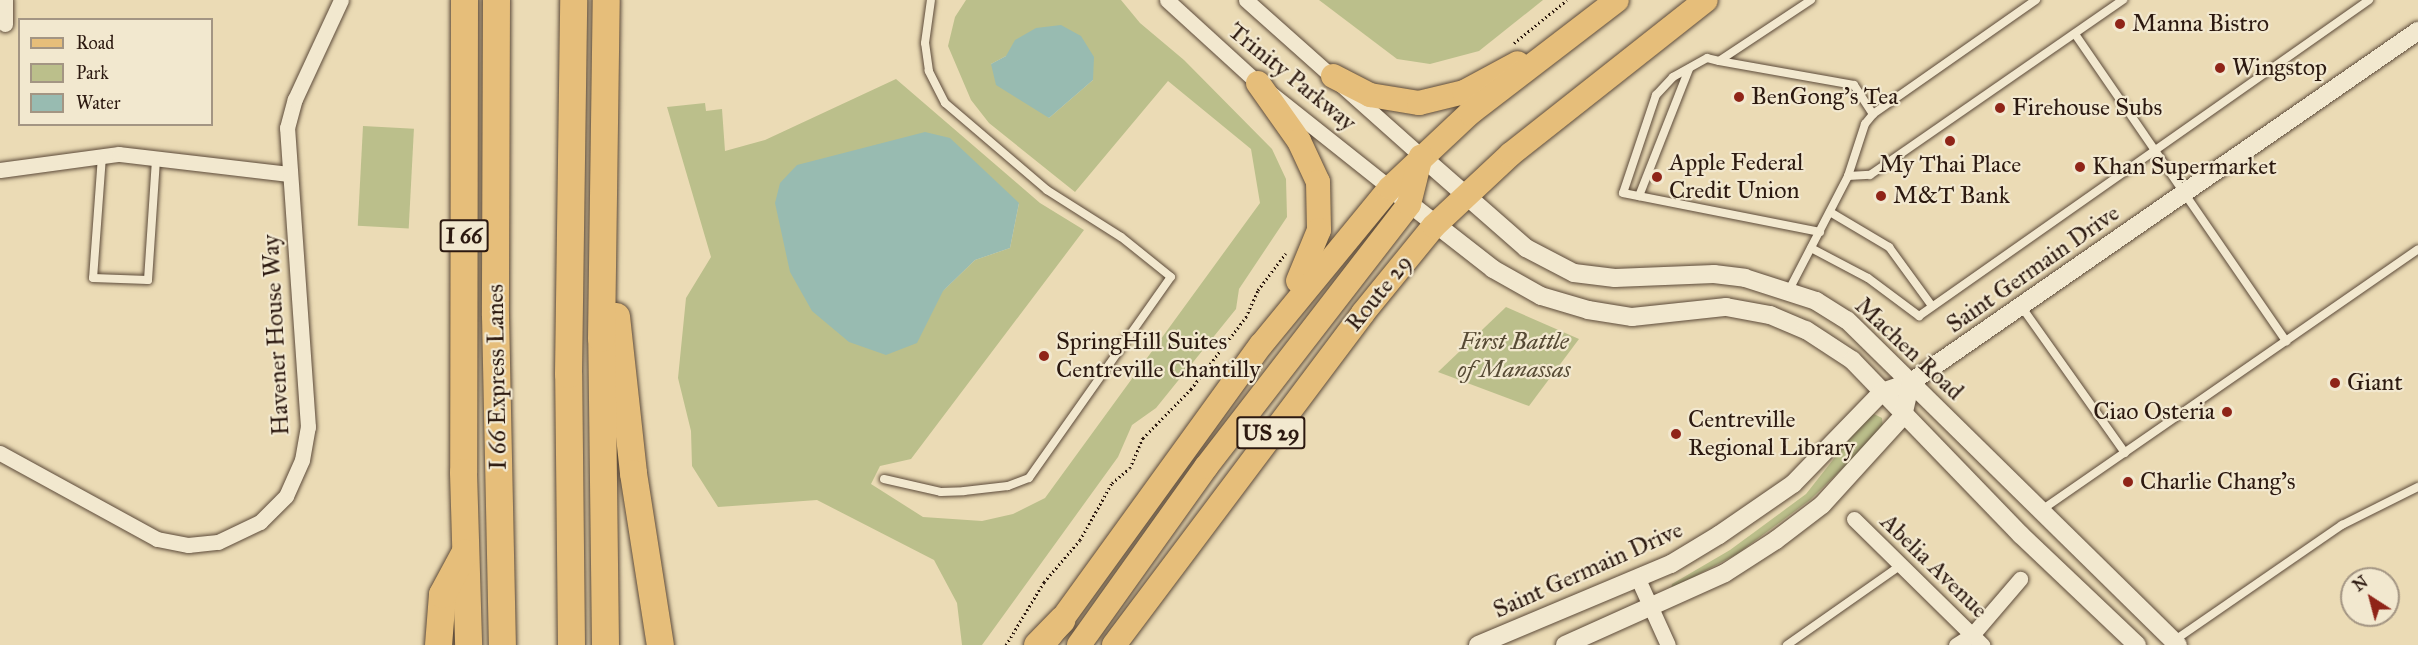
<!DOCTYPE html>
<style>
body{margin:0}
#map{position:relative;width:2418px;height:645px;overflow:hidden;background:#ebdbb5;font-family:"IM FELL Great Primer",serif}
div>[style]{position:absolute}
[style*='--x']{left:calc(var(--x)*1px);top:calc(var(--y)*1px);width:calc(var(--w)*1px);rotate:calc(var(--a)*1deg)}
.green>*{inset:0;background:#bbbf8b;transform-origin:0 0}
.water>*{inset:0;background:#98bbb1}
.path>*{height:3px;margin-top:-1.5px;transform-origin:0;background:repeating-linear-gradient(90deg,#2c1910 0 1.5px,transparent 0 4.5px)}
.roads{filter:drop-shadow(0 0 2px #5c4a39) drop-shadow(0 0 2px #5c4a39)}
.service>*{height:8px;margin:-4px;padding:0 4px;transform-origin:4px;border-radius:4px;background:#f2e8cf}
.minor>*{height:15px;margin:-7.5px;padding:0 7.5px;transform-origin:7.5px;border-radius:7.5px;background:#f2e8cf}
.tertiary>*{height:18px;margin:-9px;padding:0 9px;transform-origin:9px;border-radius:9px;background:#f2e8cf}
.primary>*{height:24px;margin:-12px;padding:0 12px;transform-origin:12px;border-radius:12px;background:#e6be7a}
.motorway>*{height:27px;margin:-13.5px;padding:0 13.5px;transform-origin:13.5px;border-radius:13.5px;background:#e6be7a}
.dots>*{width:16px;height:16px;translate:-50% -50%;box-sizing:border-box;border:3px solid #f2e8cf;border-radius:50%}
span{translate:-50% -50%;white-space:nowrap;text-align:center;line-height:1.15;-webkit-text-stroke:4.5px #f2e8cf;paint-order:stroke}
.shield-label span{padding:2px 4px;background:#f2e8cf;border:2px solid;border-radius:4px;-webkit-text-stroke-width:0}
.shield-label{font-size:22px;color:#2c1910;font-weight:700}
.poi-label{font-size:24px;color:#2c1910}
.left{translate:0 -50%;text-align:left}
.right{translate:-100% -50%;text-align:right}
.street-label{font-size:24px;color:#2c1910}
.park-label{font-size:24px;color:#574b35;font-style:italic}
.legend{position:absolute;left:18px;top:18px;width:195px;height:108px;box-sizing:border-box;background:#f2e8cf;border:2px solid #a39583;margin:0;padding:8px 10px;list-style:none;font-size:18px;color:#2c1910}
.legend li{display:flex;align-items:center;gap:12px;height:30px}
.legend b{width:30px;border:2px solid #a39583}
.north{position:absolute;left:2340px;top:567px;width:60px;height:60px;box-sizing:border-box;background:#f2e8cf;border:2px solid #a39583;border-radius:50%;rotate:324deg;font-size:16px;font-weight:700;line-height:24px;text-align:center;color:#2c1910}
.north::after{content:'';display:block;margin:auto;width:21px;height:27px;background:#8f2418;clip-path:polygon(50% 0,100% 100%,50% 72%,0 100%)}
</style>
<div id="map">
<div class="green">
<div style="clip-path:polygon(evenodd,966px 0,1121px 0,1140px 23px,1184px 60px,1272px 149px,1286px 179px,1287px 217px,1239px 289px,1236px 309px,1156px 408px,1132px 425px,1118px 457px,982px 645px,962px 645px,957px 603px,934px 560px,817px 500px,718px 507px,692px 466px,691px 431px,678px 378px,686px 298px,711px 257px,667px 107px,705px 103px,706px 111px,722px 109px,725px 151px,765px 140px,896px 79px,1040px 203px,1084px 230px,911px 459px,880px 466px,871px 484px,923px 517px,982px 521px,1013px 514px,1045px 498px,1260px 203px,1251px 149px,1168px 81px,1075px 192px,989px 123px,971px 100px,948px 46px,955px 17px,966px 0,1006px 56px,1093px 80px,1049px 118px,991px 64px,1006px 56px,966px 0,1019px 203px,1010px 248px,975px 260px,943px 291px,1019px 203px)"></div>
<div style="clip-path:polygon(1319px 0,1543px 0,1479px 51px,1430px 64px,1397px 59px)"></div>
<div style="left:363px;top:126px;width:51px;height:100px;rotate:3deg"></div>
<div style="clip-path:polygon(1506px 307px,1579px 339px,1529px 406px,1438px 372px)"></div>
<div style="clip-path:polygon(1874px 414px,1882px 418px,1883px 429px,1810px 500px,1737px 554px,1671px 589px,1672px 584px,1730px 550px,1806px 494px,1862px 423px)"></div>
</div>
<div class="water">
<div style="clip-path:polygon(1061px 25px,1081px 36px,1094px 57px,1093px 80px,1049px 118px,996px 85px,991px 64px,1006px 56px,1015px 40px,1036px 28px)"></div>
<div style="clip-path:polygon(925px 132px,950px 138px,1019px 203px,1010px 248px,975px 260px,943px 291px,917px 343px,886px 355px,849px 342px,812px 311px,790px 272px,775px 203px,780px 183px,797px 165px)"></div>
</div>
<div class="path">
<div style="--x:1514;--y:43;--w:68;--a:-39.1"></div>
<div style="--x:1006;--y:645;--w:74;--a:-58.9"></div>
<div style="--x:1044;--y:582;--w:55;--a:-49.4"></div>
<div style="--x:1080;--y:540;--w:65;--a:-60.7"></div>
<div style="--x:1112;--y:483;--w:23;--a:-40"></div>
<div style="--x:1130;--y:468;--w:33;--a:-67"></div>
<div style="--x:1143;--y:438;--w:69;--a:-45.6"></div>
<div style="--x:1191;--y:389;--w:91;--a:-52.6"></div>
<div style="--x:1246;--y:317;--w:30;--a:-66"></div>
<div style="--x:1258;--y:290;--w:46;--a:-52.9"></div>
</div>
<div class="roads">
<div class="service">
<div style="--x:1811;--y:0;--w:110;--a:146.5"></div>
<div style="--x:1719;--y:61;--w:12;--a:-166"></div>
<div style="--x:1707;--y:58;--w:39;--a:151"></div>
<div style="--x:1673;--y:77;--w:25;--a:133"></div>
<div style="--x:1656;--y:95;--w:103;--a:108.6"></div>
<div style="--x:1623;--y:193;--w:201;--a:11.2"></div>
<div style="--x:2075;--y:34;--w:373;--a:55.5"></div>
<div style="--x:1719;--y:61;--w:137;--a:10.1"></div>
<div style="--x:1854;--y:85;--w:35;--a:57"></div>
<div style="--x:102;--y:156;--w:122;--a:94.2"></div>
<div style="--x:93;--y:278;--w:55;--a:2.1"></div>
<div style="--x:148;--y:280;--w:121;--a:-86.2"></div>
<div style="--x:1848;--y:176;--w:22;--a:-3"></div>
<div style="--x:1870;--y:175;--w:308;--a:-34.7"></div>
<div style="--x:1639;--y:196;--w:136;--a:-68.5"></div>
<div style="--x:1830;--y:212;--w:69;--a:30.7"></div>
<div style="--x:1889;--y:247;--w:73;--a:53.9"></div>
<div style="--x:1811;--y:248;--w:64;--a:27.8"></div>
<div style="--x:1868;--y:278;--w:64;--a:36.7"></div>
<div style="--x:1919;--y:316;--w:550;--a:-35.08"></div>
<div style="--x:1789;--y:290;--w:128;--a:-62.6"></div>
<div style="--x:1848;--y:176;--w:55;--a:-71.9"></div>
<div style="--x:1865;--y:124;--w:13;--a:-51"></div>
<div style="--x:1873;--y:114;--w:199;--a:-35"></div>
<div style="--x:2021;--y:306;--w:180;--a:54.7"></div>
<div style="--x:884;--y:479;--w:58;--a:12.8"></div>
<div style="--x:941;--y:492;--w:23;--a:-2"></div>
<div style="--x:964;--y:491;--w:44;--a:-6.5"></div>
<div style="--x:1008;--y:486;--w:22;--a:-21"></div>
<div style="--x:1029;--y:478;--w:246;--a:-54.8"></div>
<div style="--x:1171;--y:277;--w:64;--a:-141.3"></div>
<div style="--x:1121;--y:237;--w:88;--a:-147.6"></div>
<div style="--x:1047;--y:190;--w:134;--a:-139.5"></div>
<div style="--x:945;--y:103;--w:36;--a:-117"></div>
<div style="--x:929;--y:71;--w:28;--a:-98"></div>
<div style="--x:925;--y:43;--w:43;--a:-82.1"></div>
<div style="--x:2043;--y:509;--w:456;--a:-34.7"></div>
<div style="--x:2175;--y:640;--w:203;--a:-34.6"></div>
<div style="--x:2342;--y:525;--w:85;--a:-26.6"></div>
<div style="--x:1787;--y:645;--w:138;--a:-35"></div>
</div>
<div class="minor">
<div style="--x:1167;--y:0;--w:123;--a:42.4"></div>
<div style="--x:1258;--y:83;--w:169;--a:38.5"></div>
<div style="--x:1246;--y:0;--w:234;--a:41.7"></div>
<div style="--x:5;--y:24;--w:24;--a:-90"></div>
<div style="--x:0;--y:170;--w:120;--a:-7.7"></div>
<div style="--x:119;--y:154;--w:170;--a:6.7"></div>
<div style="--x:0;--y:453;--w:179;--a:28.7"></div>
<div style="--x:157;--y:539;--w:32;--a:11"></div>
<div style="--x:188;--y:545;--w:30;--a:-6"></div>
<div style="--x:218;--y:542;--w:47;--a:-25.5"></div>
<div style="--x:260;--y:522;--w:37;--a:-45"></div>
<div style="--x:286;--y:496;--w:39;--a:-66"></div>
<div style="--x:302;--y:460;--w:34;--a:-80"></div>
<div style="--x:308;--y:427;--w:300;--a:-94"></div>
<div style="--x:287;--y:128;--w:30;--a:-75"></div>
<div style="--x:295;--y:99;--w:109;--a:-65.1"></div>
<div style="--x:1854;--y:519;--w:180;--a:44.5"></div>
<div style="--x:1638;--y:579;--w:72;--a:65.6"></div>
<div style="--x:1956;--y:645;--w:19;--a:-32"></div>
<div style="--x:1972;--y:635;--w:74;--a:-49.4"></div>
</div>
<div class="tertiary">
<div style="--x:1421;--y:156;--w:140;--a:41.2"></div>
<div style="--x:1526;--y:248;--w:54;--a:27.5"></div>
<div style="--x:1574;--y:273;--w:41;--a:7"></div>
<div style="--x:1615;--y:278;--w:99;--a:-2.3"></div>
<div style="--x:1714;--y:274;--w:31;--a:7"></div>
<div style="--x:1745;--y:278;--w:75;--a:17.9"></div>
<div style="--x:1816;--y:301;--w:36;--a:32"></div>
<div style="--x:1847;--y:320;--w:464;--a:44.5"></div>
<div style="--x:1401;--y:197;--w:117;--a:38"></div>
<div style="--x:1493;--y:269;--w:55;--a:29.4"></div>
<div style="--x:1541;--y:296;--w:49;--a:16.6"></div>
<div style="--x:1588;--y:310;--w:45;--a:9"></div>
<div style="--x:1632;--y:317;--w:95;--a:-6.1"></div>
<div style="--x:1726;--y:307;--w:45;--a:10.3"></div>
<div style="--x:1770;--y:315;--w:39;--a:23"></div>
<div style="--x:1806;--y:330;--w:55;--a:33.1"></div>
<div style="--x:1852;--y:360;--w:243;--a:46"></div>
<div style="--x:2021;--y:535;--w:160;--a:43.5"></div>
<div style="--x:1478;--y:645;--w:209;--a:-22.8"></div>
<div style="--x:1671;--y:564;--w:56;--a:-31.1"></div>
<div style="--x:1719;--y:535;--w:90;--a:-34.6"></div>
<div style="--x:1793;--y:484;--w:128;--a:-45.9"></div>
<div style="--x:1882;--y:392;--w:31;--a:-19"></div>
<div style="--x:1911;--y:382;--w:617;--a:-34.7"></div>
<div style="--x:1565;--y:645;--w:175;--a:-24.2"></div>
<div style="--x:1725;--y:573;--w:61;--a:-32.9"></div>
<div style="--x:1776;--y:540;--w:58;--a:-37.3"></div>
<div style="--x:1822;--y:505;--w:120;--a:-47.7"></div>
<div style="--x:1903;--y:416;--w:35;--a:-77"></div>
</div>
<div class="primary">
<div style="--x:1333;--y:76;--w:42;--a:27.2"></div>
<div style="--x:1370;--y:95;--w:50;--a:9.3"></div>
<div style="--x:1419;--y:103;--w:46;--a:-13.7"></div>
<div style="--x:1464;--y:92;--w:61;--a:-28.2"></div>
<div style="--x:1258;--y:83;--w:71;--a:54.7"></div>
<div style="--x:1299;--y:141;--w:45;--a:65.1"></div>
<div style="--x:1318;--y:182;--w:48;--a:88.8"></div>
<div style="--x:1319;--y:230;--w:55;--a:112.4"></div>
<div style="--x:1050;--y:636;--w:359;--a:-54.1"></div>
<div style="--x:1261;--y:345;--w:203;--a:-50.6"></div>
<div style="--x:1390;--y:188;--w:110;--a:-43.2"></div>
<div style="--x:1470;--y:113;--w:185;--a:-37.5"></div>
<div style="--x:1079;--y:645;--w:219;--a:-54.5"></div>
<div style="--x:1206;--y:467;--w:332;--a:-52.3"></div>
<div style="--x:1409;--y:204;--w:49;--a:-76"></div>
<div style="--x:1114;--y:645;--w:415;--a:-53.1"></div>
<div style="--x:1363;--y:313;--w:112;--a:-50.8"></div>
<div style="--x:1434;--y:226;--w:105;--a:-43.1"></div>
<div style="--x:1511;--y:154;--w:248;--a:-38.3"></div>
</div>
<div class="motorway">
<div style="--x:464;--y:0;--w:472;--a:90.1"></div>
<div style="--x:463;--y:472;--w:173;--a:88.3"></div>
<div style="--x:496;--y:0;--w:315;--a:90.2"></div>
<div style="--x:495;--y:315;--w:330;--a:88.8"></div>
<div style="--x:616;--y:316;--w:158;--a:83.8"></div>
<div style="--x:633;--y:473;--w:174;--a:81.1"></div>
<div style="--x:438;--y:645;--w:51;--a:-85.5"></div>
<div style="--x:442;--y:594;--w:47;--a:-61.8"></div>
<div style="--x:571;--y:645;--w:271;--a:-90.6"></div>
<div style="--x:568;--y:374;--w:374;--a:-89.2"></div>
<div style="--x:605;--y:645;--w:307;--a:-90.7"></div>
<div style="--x:601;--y:338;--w:338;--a:-89.2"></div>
<div style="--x:1037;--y:645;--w:35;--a:-46"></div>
</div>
</div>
<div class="dots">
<div style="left:2120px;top:24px;background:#8f2418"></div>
<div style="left:2220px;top:68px;background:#8f2418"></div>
<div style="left:1739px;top:97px;background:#8f2418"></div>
<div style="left:2000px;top:108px;background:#8f2418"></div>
<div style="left:1950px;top:141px;background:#8f2418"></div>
<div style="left:2080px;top:167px;background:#8f2418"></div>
<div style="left:1657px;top:177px;background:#8f2418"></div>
<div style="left:1881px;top:196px;background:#8f2418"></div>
<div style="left:1044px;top:356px;background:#8f2418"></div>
<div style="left:2335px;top:383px;background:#8f2418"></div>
<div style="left:2227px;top:412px;background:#8f2418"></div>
<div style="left:1676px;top:434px;background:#8f2418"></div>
<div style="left:2128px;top:482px;background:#8f2418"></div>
</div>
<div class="shield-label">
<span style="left:464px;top:236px">I 66</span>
<span style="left:1271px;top:433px">US 29</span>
</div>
<div class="poi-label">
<span class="left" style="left:2132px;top:24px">Manna Bistro</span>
<span class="left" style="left:2232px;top:68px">Wingstop</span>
<span class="left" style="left:1751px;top:97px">BenGong's Tea</span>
<span class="left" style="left:2012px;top:108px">Firehouse Subs</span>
<span class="left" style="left:1669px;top:177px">Apple Federal<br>Credit Union</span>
<span style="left:1950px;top:165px">My Thai Place</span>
<span class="left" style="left:2092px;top:167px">Khan Supermarket</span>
<span class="left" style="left:1893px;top:196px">M&amp;T Bank</span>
<span class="left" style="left:1056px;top:356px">SpringHill Suites<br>Centreville Chantilly</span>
<span class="left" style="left:2347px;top:383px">Giant</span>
<span class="right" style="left:2215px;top:412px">Ciao Osteria</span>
<span class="left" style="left:1688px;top:434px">Centreville<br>Regional Library</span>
<span class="left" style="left:2140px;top:482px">Charlie Chang's</span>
</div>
<div class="street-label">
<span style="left:1292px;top:77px;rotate:39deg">Trinity Parkway</span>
<span style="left:2033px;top:269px;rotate:-35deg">Saint Germain Drive</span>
<span style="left:1379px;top:293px;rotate:-51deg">Route 29</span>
<span style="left:276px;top:335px;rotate:-93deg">Havener House Way</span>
<span style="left:1909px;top:349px;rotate:43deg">Machen Road</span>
<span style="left:497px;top:377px;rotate:-91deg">I 66 Express Lanes</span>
<span style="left:1934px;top:566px;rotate:44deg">Abelia Avenue</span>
<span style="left:1588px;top:570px;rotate:-24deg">Saint Germain Drive</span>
</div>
<div class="park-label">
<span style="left:1514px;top:356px">First Battle<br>of Manassas</span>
</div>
<ul class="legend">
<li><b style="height:8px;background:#e6be7a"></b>Road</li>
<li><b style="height:16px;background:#bbbf8b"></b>Park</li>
<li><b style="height:16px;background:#98bbb1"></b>Water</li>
</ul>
<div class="north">N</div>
</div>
